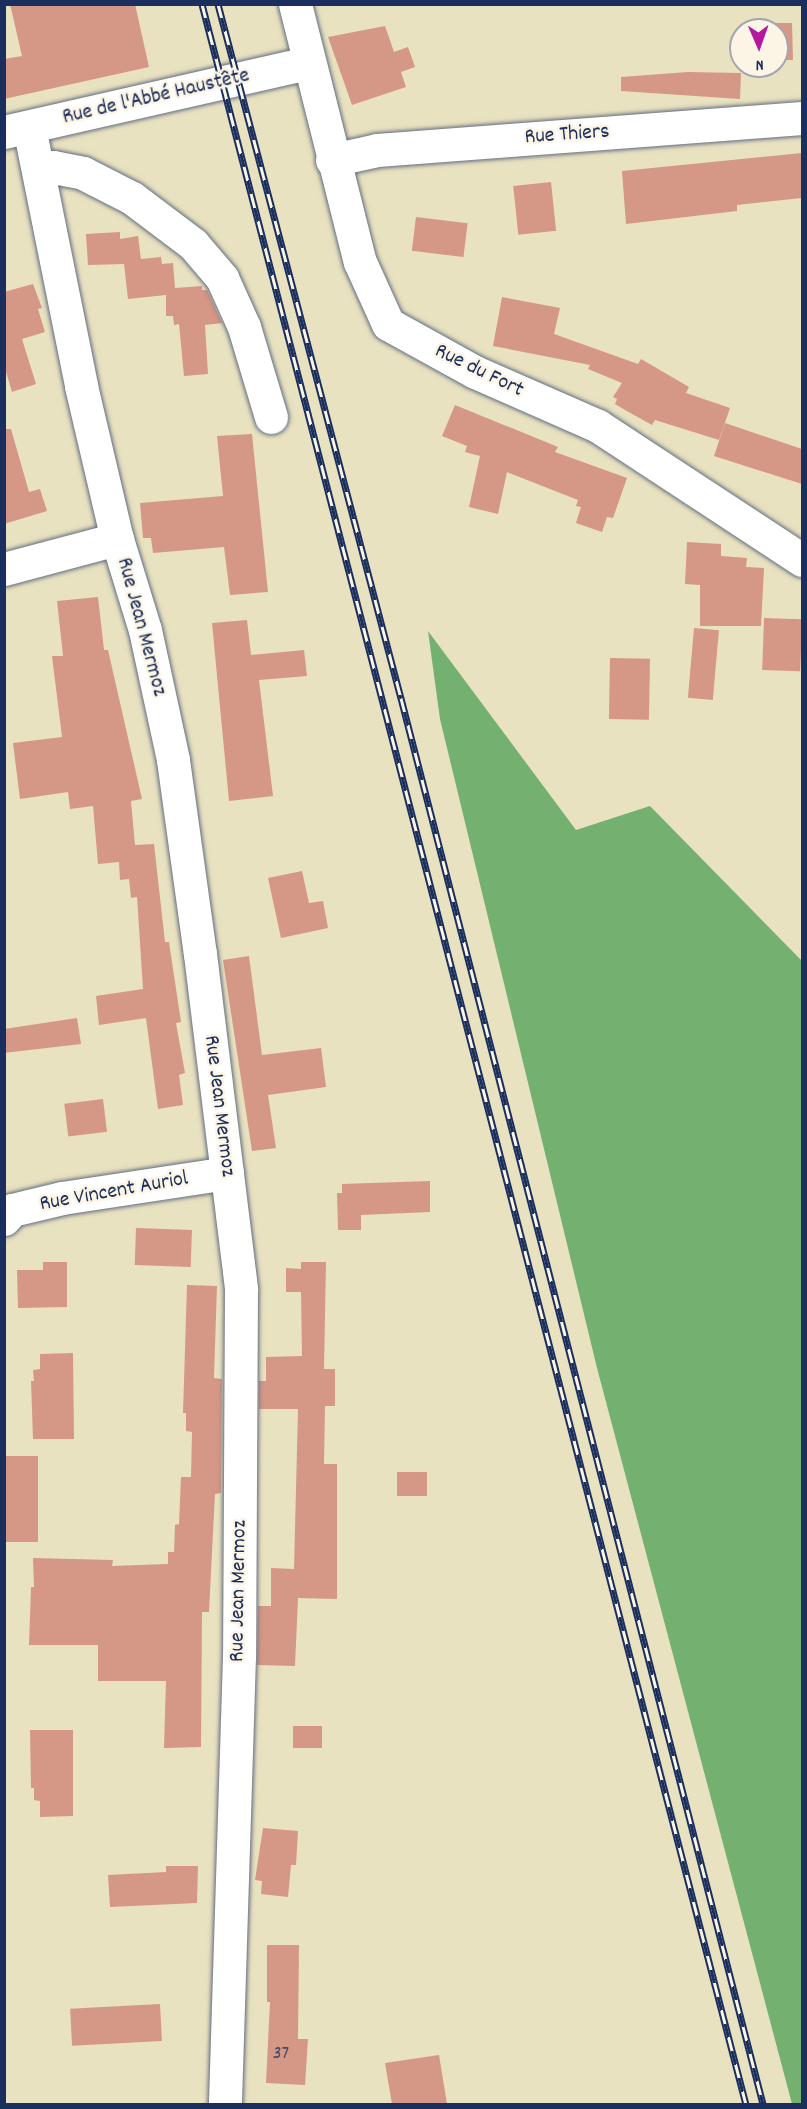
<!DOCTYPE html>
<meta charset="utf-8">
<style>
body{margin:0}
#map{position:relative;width:807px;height:2109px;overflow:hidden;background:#e9e2c0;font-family:Dekko,sans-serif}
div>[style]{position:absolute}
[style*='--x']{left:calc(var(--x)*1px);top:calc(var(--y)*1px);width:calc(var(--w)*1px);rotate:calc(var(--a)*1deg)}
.forest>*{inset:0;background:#74b06f}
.building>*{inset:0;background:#d59786;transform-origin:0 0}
.roads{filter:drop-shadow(0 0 2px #636e80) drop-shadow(0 0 2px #636e80)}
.minor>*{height:33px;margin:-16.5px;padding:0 16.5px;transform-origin:16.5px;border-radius:16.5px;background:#fff}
.rail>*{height:7px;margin-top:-3.5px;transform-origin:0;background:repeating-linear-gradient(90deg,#fcf5e5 0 14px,#1b2f5e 0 28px);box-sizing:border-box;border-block:2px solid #1b2f5e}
span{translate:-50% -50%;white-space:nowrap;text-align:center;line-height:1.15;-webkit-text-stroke:5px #fcf5e5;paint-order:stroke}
.number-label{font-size:20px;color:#4a4968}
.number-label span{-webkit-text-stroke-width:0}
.street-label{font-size:22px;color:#1b2f5e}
.frame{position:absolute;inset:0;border:6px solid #1b2f5e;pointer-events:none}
.north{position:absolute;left:729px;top:18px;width:60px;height:60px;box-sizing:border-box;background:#fcf5e5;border:2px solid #a2a6af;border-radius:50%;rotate:178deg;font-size:16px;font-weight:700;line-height:24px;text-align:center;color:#1b2f5e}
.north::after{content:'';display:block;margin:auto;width:21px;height:27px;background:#b5179e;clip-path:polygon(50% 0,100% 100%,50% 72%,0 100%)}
</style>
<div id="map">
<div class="forest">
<div style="clip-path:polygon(428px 631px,576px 830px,650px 806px,802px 961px,802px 2104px,792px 2104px,597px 1368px,440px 719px)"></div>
</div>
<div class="building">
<div style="clip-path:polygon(10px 4px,135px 4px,149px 67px,4px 99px,4px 59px,22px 56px)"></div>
<div style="clip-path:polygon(763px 23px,792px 23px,793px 60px,777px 60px,777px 30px,763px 30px)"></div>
<div style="clip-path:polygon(385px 26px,394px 52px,408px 47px,415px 67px,401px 72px,406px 87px,352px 105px,328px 37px)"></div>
<div style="clip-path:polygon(688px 72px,741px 73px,740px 99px,621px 91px,621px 77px)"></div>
<div style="clip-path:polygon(802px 153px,802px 198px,737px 205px,737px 211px,626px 224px,622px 171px)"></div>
<div style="left:551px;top:182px;width:49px;height:38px;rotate:84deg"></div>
<div style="left:416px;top:217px;width:52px;height:34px;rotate:7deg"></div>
<div style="clip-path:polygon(120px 232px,120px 239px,138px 236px,141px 259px,161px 257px,162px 264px,173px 263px,175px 288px,202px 286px,202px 290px,207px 290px,222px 323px,205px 325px,208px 374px,184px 376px,179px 324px,174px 325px,173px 316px,166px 316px,166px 295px,128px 299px,124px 264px,88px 265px,86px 234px)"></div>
<div style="clip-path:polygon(33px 284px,42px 308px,38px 309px,45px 332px,22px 339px,36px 384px,12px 392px,4px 365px,4px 292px)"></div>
<div style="clip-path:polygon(502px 297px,560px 308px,554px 334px,638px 364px,641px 359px,689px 387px,686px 393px,730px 408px,719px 440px,655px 420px,652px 425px,625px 410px,615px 404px,617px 399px,613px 397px,622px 383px,588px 369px,590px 365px,493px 346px)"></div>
<div style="clip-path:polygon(455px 405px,558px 447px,555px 452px,627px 478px,613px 518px,607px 517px,602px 532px,576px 523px,581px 507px,576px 506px,578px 500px,507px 472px,498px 514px,469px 507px,480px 456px,465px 452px,467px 446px,442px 436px)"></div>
<div style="clip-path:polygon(725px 423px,802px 449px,802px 484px,714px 456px)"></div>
<div style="clip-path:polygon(4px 429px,11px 429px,29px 492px,40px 489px,47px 511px,4px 524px)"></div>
<div style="clip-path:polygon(252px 434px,268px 592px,230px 595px,224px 547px,153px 553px,151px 538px,143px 538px,140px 503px,223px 496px,217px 436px)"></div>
<div style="clip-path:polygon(687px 542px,721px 544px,721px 556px,747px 558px,746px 567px,764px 568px,761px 626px,700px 626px,700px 585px,685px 584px)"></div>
<div style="clip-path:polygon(98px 597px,104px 650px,108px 650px,142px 799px,131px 801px,135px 845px,154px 844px,165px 942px,169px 942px,181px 1022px,176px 1023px,185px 1073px,179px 1075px,183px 1105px,158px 1109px,146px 1018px,99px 1025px,96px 996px,143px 989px,137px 897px,131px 898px,129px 879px,120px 880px,119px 862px,98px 864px,93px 806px,70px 809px,68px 792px,20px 799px,13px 743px,62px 737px,52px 656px,63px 656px,57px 601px)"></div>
<div style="left:764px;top:618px;width:38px;height:52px;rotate:2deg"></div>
<div style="clip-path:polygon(247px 620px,251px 655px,304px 650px,307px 676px,259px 680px,273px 796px,229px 801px,212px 623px)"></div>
<div style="left:694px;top:628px;width:25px;height:70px;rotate:5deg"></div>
<div style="left:610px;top:658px;width:40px;height:61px;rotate:1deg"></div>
<div style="clip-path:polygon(302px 871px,309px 903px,323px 901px,328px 928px,281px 938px,268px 878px)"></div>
<div style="clip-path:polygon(249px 956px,262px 1055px,321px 1048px,326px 1087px,268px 1095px,276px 1148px,252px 1151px,223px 960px)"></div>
<div style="clip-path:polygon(77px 1018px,81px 1044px,4px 1053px,4px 1029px)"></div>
<div style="left:103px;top:1099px;width:33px;height:39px;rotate:83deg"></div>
<div style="clip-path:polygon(430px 1181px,430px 1212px,361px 1215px,361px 1230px,338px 1230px,337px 1193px,342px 1193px,342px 1184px)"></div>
<div style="left:136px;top:1228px;width:56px;height:37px;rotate:2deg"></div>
<div style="clip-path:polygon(43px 1262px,67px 1262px,67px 1307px,18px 1308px,17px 1270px,43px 1270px)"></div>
<div style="clip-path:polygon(301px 1262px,326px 1262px,324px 1369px,335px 1369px,335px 1406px,325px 1406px,324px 1464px,337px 1464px,337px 1599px,298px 1598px,295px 1666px,257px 1665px,258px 1606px,271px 1606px,271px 1568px,294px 1569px,298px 1409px,259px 1409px,259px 1381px,266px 1381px,266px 1357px,302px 1356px,301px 1292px,286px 1292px,286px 1268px,301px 1269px)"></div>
<div style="clip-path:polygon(187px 1285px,217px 1286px,214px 1378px,222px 1379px,221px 1493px,215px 1494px,209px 1612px,202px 1612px,201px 1747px,164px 1748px,166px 1681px,98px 1681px,98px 1645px,29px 1645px,31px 1587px,34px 1587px,33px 1558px,113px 1560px,112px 1566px,168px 1564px,168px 1552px,174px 1552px,175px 1525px,179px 1524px,181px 1477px,191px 1477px,192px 1432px,186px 1431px,186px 1413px,183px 1413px)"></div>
<div style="clip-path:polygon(73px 1353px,74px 1439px,33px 1439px,31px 1381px,34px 1381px,33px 1370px,40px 1369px,40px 1354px)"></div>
<div style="left:4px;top:1456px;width:34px;height:86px"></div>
<div style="left:397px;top:1472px;width:30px;height:24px"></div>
<div style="left:293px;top:1726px;width:29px;height:22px"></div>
<div style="clip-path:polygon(30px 1730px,73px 1730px,73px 1816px,40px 1817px,40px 1801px,34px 1800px,34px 1788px,31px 1788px)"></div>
<div style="clip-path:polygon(263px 1828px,298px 1831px,296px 1865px,291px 1865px,288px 1897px,261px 1894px,262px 1881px,255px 1880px)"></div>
<div style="clip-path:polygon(166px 1866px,198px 1866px,197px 1903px,110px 1907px,108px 1875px,166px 1872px)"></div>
<div style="clip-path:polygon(267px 1945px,299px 1945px,298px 2039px,308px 2039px,305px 2085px,266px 2083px,270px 2002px,267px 2002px)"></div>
<div style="left:160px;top:2004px;width:37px;height:90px;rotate:87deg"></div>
<div style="clip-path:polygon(439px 2055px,447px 2104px,392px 2104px,385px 2063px)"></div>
</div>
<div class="roads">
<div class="minor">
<div style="--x:295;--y:4;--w:266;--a:75.9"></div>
<div style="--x:360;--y:262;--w:68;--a:65.7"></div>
<div style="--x:388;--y:324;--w:99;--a:28.9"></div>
<div style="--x:475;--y:372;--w:134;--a:23.7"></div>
<div style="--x:598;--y:426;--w:244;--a:33.3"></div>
<div style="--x:29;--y:127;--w:264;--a:78.6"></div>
<div style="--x:81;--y:386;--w:157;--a:76.8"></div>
<div style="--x:117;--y:539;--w:95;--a:72.9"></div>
<div style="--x:145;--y:630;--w:133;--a:77.8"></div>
<div style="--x:173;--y:760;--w:196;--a:82.1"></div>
<div style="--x:200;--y:954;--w:337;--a:83"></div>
<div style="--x:241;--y:1289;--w:367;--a:90.3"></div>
<div style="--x:239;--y:1656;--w:448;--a:91.8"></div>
<div style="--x:4;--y:132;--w:311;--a:-12.8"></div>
<div style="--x:332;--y:160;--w:46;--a:-12.5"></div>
<div style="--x:377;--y:150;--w:426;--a:-4.3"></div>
<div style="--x:39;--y:170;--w:14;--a:-12"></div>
<div style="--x:53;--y:167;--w:31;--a:11"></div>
<div style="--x:83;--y:173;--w:55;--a:27"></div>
<div style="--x:132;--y:198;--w:76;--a:37"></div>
<div style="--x:193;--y:244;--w:45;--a:49.5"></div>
<div style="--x:222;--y:278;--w:54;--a:65.8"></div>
<div style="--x:244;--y:327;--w:94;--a:73.3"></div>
<div style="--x:4;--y:569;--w:117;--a:-14.9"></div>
<div style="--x:4;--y:1219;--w:12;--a:-48"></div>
<div style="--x:12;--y:1210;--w:51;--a:-13.5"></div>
<div style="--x:62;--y:1198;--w:167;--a:-8.6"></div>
</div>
</div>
<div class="rail">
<div style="--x:202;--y:4;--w:2169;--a:75.48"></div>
<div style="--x:218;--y:4;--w:718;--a:75.23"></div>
<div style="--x:401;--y:698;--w:1452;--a:75.56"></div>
</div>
<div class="number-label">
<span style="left:281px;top:2054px">37</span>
</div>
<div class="street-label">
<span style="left:156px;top:97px;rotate:-13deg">Rue de l'Abbé Haustête</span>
<span style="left:567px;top:135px;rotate:-4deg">Rue Thiers</span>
<span style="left:479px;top:371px;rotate:26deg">Rue du Fort</span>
<span style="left:141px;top:627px;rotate:75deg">Rue Jean Mermoz</span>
<span style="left:219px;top:1106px;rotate:83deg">Rue Jean Mermoz</span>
<span style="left:114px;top:1192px;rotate:-10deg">Rue Vincent Auriol</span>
<span style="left:239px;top:1591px;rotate:-89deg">Rue Jean Mermoz</span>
</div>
<div class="frame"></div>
<div class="north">N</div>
</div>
